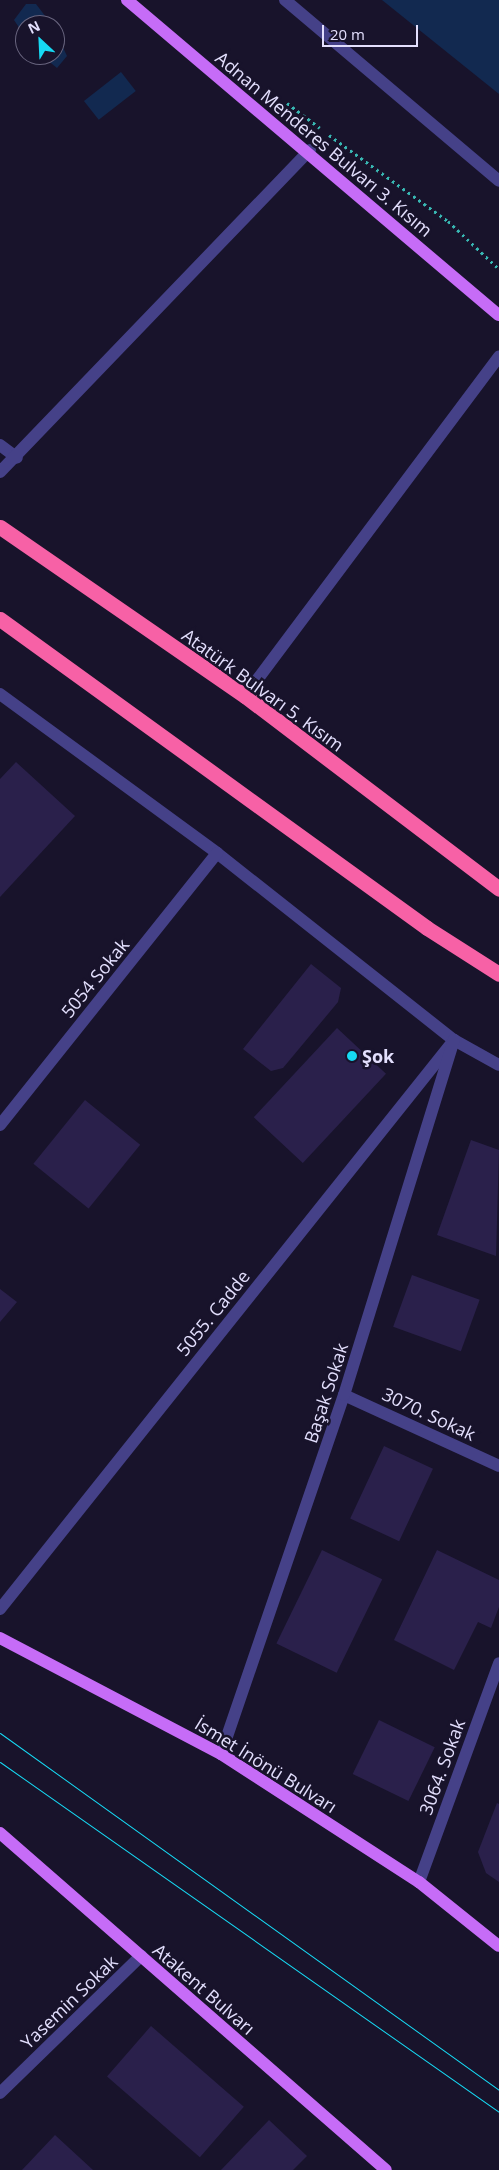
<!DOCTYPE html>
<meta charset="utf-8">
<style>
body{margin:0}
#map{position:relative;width:499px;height:2170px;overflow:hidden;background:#18132b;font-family:"Open Sans",sans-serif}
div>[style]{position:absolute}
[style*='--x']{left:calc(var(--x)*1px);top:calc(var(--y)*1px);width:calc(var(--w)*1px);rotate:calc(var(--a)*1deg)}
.water>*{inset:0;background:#122950;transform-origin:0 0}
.building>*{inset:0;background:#2a204b;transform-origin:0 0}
.path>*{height:3px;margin-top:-1.5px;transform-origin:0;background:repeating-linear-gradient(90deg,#38b8b3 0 2.5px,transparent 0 6.5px)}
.minor>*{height:12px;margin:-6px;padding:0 6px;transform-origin:6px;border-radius:6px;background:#454188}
.major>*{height:12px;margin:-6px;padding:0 6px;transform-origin:6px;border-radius:6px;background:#c66cf7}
.highway>*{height:15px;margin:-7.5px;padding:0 7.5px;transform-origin:7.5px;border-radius:7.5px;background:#f761a6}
.tram>*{height:1px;margin:-0.5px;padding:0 0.5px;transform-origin:0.5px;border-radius:0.5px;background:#16d9f3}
.dots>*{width:14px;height:14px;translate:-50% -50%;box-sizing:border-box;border:2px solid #18132b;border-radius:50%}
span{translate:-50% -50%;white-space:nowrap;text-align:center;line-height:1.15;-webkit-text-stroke:5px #18132b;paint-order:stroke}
.street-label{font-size:18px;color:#e3dffd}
.poi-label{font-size:18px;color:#e3dffd;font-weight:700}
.left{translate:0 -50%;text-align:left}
.north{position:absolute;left:15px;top:15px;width:50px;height:50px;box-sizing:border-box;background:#18132b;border:1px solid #69657f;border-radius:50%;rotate:335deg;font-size:14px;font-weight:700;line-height:20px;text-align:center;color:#e3dffd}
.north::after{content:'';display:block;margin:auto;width:18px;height:22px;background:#16d9f3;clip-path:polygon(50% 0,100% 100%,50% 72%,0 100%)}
.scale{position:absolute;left:322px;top:25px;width:96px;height:22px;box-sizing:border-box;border:2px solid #e3dffd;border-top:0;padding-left:6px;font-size:15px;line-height:18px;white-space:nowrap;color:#e3dffd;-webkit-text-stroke:4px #18132b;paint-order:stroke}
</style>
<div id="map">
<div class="water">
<div style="clip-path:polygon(382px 0,499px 0,499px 94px)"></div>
<div style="clip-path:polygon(26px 4px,36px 4px,52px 25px,25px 25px,24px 35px,14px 20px)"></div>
<div style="clip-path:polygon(55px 28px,65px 41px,61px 43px,67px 56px,57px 68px,41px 55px,55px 55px)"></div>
<div style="left:121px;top:72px;width:24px;height:47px;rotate:52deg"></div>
</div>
<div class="building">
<div style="clip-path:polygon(16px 762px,75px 816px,0 897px,0 779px)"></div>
<div style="clip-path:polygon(311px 964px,341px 988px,338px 1002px,283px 1068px,271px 1071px,243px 1049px)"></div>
<div style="left:337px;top:1028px;width:67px;height:122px;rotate:43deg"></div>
<div style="left:85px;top:1100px;width:71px;height:82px;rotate:39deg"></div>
<div style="clip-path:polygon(471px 1140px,499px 1150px,496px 1256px,437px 1235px)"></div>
<div style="left:412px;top:1275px;width:72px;height:55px;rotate:20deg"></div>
<div style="clip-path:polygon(0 1289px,17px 1302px,0 1322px)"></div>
<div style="left:384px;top:1446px;width:54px;height:80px;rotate:25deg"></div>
<div style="left:322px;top:1550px;width:67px;height:104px;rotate:26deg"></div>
<div style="clip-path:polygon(437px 1550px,499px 1580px,499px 1607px,491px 1628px,478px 1622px,454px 1670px,394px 1640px)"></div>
<div style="left:379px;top:1720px;width:62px;height:60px;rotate:26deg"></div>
<div style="clip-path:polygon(497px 1803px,499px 1804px,499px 1882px,486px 1873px,478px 1852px)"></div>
<div style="left:151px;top:2026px;width:123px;height:67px;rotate:41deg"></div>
<div style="clip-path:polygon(269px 2120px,307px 2156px,293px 2170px,221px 2170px)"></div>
<div style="clip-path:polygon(55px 2135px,93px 2170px,22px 2170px)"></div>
</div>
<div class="path">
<div style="--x:287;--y:103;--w:41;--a:37.1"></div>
<div style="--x:329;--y:135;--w:147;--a:35.9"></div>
<div style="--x:448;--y:221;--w:70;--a:43.3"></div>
</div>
<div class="minor">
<div style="--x:285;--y:0;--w:280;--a:40.2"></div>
<div style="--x:0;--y:445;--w:21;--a:37"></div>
<div style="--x:0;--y:472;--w:447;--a:-46.1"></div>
<div style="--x:0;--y:694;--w:269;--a:36.2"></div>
<div style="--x:217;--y:853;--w:302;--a:38.3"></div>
<div style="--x:454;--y:1040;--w:51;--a:29.1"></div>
<div style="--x:245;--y:696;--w:424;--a:-53.2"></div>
<div style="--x:0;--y:1125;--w:348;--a:-51.4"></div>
<div style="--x:344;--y:1395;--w:170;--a:24.6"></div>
<div style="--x:0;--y:1609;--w:722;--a:-51.41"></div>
<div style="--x:221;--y:1754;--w:379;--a:-71.1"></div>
<div style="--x:344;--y:1395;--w:372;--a:-72.8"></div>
<div style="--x:419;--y:1882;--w:233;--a:-69.9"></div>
<div style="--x:0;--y:2093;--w:197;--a:-44.2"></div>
</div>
<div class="major">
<div style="--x:127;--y:0;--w:487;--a:40.3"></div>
<div style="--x:0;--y:1638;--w:250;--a:27.7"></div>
<div style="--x:221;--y:1754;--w:236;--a:32.9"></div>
<div style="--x:419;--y:1882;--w:102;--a:38.7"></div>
<div style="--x:0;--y:1833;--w:512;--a:41.12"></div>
</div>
<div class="highway">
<div style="--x:0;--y:527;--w:298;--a:34.6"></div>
<div style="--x:245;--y:696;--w:319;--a:37.2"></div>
<div style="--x:0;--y:619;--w:527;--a:35.89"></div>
<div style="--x:427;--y:928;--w:85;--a:32.6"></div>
</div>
<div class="tram">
<div style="--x:0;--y:1733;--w:614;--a:35.58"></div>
<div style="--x:0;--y:1762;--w:610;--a:35.05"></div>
</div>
<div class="dots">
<div style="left:352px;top:1056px;background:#16d9f3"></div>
</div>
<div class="street-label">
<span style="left:324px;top:144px;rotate:40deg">Adnan Menderes Bulvarı 3. Kısım</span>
<span style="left:263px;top:690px;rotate:36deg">Atatürk Bulvarı 5. Kısım</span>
<span style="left:95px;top:978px;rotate:-51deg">5054 Sokak</span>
<span style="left:213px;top:1313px;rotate:-51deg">5055. Cadde</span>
<span style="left:326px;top:1393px;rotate:-72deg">Başak Sokak</span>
<span style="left:429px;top:1414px;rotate:25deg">3070. Sokak</span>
<span style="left:266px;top:1765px;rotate:32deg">İsmet İnönü Bulvarı</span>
<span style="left:442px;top:1767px;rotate:-70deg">3064. Sokak</span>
<span style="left:204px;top:1989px;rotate:41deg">Atakent Bulvarı</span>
<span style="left:69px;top:2002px;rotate:-44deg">Yasemin Sokak</span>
</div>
<div class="poi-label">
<span class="left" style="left:362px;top:1056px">Şok</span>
</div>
<div class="north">N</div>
<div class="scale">20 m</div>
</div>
